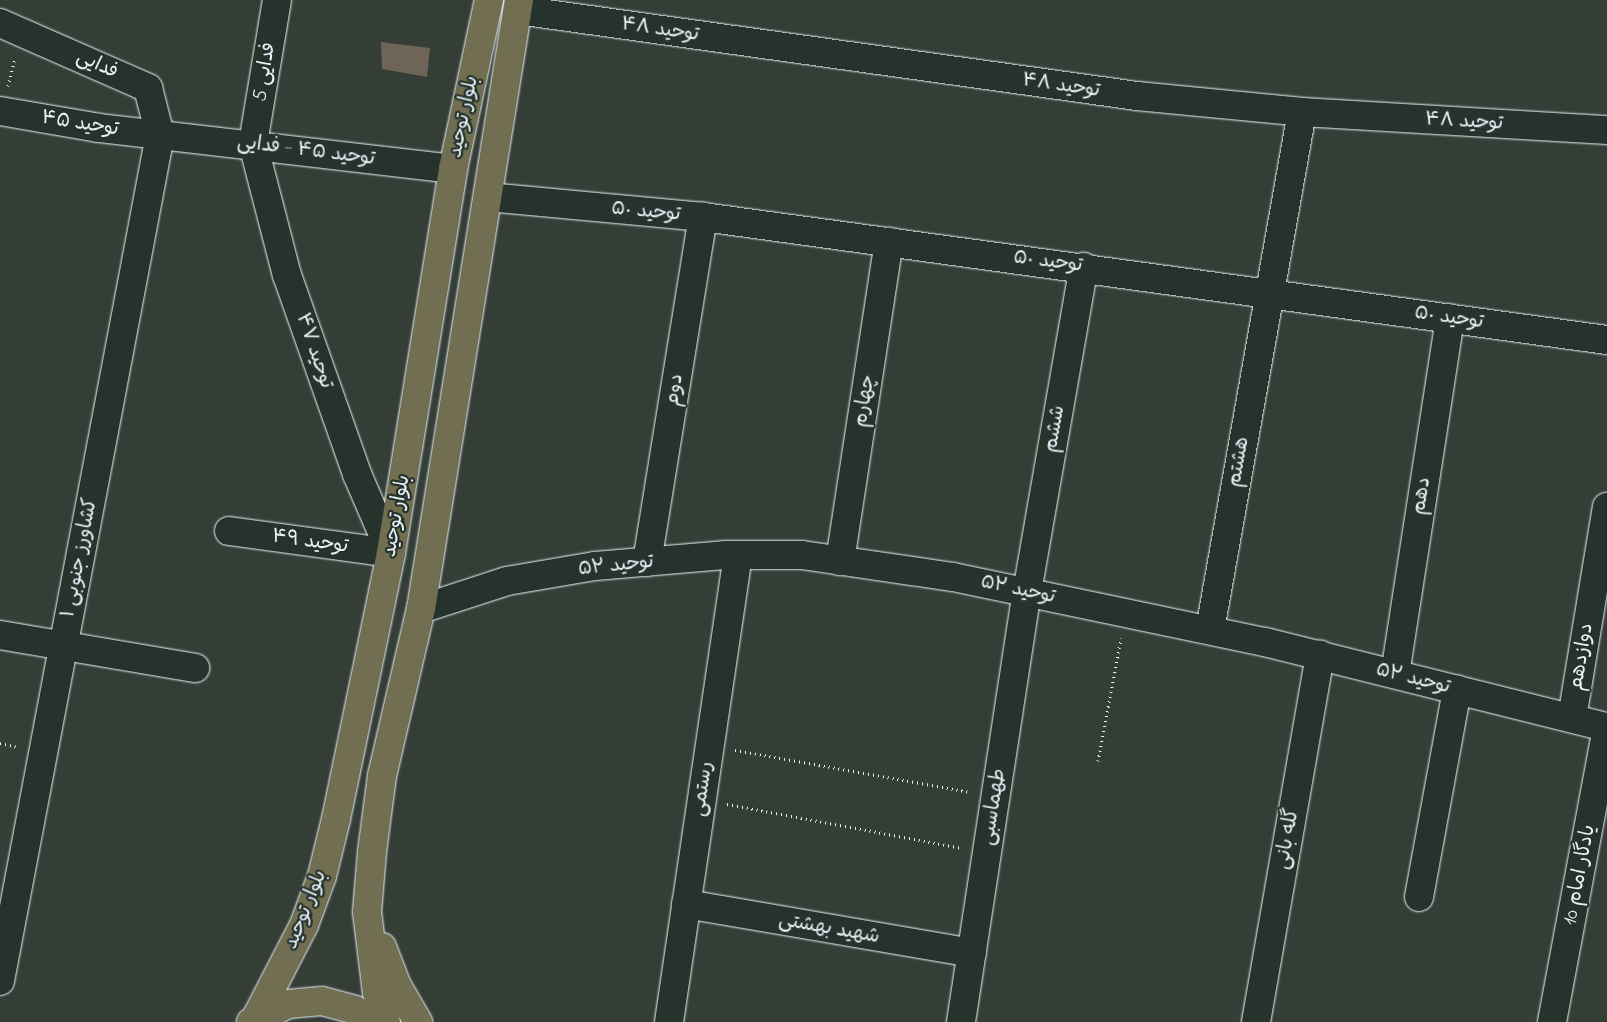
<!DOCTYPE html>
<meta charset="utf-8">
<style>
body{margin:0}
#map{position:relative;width:1607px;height:1022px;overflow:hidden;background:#343d36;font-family:"Indie Flower","Playpen Sans Arabic",sans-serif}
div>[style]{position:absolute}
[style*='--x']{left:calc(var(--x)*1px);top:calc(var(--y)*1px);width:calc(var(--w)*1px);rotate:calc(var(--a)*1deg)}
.building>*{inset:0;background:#6e6458}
.path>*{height:3px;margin-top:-1.5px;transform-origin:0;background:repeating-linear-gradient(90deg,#e8f1f8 0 1px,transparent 0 5px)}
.roads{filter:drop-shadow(0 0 1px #e8f1f8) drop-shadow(0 0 1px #e8f1f8)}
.minor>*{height:28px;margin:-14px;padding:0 14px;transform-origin:14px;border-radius:14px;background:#26332d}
.major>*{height:28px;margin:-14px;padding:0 14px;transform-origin:14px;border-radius:14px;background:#726e52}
span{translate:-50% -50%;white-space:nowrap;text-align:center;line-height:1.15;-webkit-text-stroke:4.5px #26332d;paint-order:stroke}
.street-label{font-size:20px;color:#e8f1f8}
</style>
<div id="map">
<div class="building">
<div style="clip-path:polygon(381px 42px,430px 48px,427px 77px,382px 69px)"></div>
</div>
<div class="path">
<div style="--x:8;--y:86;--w:29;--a:-76"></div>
<div style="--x:0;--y:743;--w:17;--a:13"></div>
<div style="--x:735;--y:750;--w:239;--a:10.1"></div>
<div style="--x:1098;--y:761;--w:125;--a:-79.4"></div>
<div style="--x:727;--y:804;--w:239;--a:10.6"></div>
</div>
<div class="roads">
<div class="minor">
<div style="--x:277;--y:0;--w:146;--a:99.5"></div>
<div style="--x:253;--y:144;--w:135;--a:75.5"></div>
<div style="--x:287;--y:275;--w:211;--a:70.6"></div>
<div style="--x:357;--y:474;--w:86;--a:66.7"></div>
<div style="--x:518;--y:10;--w:625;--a:7.91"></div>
<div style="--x:1137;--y:96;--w:166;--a:5.5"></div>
<div style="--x:1302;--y:112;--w:306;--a:3.4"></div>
<div style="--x:0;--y:23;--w:162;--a:23.7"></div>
<div style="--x:148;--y:88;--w:49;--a:75.7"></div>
<div style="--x:160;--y:135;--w:861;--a:100.71"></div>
<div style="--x:0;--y:111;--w:100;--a:9.7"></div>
<div style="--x:99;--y:128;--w:356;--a:6.6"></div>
<div style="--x:488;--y:197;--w:216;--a:5.3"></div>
<div style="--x:703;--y:217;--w:912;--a:7.75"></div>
<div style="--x:229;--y:531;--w:163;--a:7.7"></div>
<div style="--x:840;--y:561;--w:323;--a:-81.3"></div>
<div style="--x:647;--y:562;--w:350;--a:-80.8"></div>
<div style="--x:421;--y:609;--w:90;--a:-18"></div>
<div style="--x:507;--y:581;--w:89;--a:-9.7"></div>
<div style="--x:595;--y:566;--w:130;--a:-4.8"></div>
<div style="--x:725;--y:555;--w:77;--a:0"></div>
<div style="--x:802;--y:555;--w:153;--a:8.3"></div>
<div style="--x:953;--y:577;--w:319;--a:11.8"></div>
<div style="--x:1265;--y:642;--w:352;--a:14"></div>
<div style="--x:1210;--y:630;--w:526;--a:-79.93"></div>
<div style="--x:0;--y:635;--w:198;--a:9.6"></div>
<div style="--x:1395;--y:674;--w:360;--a:-81.2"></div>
<div style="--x:1572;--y:718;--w:214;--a:-80.6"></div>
<div style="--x:1419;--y:897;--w:211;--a:-79.6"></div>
<div style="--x:686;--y:904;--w:290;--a:9.7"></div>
<div style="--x:669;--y:1022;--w:472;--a:-81.6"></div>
<div style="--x:961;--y:1022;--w:435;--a:-81.3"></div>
<div style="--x:1027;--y:592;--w:330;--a:-80.1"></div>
<div style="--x:1256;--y:1022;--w:373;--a:-80.1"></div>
<div style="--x:1552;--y:1022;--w:300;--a:-79.4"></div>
</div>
<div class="major">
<div style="--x:382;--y:947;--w:40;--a:69"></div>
<div style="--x:396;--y:984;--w:44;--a:59.9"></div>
<div style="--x:256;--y:1018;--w:105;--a:-62.7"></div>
<div style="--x:304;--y:925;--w:52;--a:-69.8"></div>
<div style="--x:322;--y:876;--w:59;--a:-76.2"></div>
<div style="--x:336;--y:819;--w:272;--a:-78.3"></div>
<div style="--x:391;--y:553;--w:389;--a:-80.8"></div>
<div style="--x:453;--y:169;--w:173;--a:-78"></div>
<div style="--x:251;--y:1022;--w:41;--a:-25.9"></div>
<div style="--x:288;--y:1004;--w:34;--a:-5"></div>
<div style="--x:322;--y:1001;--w:34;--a:15"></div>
<div style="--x:355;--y:1010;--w:21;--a:35"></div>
<div style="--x:386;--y:1022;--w:30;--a:-107"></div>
<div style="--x:377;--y:993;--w:82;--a:-97"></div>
<div style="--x:367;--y:912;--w:60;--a:-85.2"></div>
<div style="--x:372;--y:852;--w:77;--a:-82.5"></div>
<div style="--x:382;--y:776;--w:171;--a:-76.9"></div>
<div style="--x:421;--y:609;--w:617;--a:-80.86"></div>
</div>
</div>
<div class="street-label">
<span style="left:660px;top:30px;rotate:8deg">توحید ۴۸</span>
<span style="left:97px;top:65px;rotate:24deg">فدایی</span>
<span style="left:265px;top:72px;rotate:-81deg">فدایی 5</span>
<span style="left:1061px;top:86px;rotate:8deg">توحید ۴۸</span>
<span style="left:464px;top:117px;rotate:-78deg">بلوار توحید</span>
<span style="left:1464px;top:122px;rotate:3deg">توحید ۴۸</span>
<span style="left:80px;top:124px;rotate:9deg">توحید ۴۵</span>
<span style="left:306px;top:151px;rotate:7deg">توحید ۴۵ - فدایی</span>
<span style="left:646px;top:212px;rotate:5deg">توحید ۵۰</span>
<span style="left:1048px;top:262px;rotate:7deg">توحید ۵۰</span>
<span style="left:1449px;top:318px;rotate:8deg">توحید ۵۰</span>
<span style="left:314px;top:351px;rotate:71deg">توحید ۴۷</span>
<span style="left:675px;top:390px;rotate:-81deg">دوم</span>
<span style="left:865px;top:401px;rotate:-81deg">چهارم</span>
<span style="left:1055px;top:429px;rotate:-80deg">ششم</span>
<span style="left:1239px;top:462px;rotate:-80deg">هشتم</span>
<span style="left:1422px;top:496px;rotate:-81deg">دهم</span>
<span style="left:397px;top:516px;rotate:-80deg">بلوار توحید</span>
<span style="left:310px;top:542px;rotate:8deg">توحید ۴۹</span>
<span style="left:80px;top:558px;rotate:-79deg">کشاورز جنوبی ۱</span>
<span style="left:616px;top:566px;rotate:-6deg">توحید ۵۲</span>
<span style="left:1018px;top:590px;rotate:12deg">توحید ۵۲</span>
<span style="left:1582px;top:657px;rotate:-81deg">دوازدهم</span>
<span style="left:1413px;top:679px;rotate:14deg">توحید ۵۲</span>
<span style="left:703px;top:789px;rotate:-82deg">رستمی</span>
<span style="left:994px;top:807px;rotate:-81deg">طهماسبی</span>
<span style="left:1288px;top:839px;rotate:-80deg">گله بانی</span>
<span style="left:1580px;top:875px;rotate:-79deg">یادگار امام 10</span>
<span style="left:306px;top:910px;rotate:-68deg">بلوار توحید</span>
<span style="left:829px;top:929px;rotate:10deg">شهید بهشتی</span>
</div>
</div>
